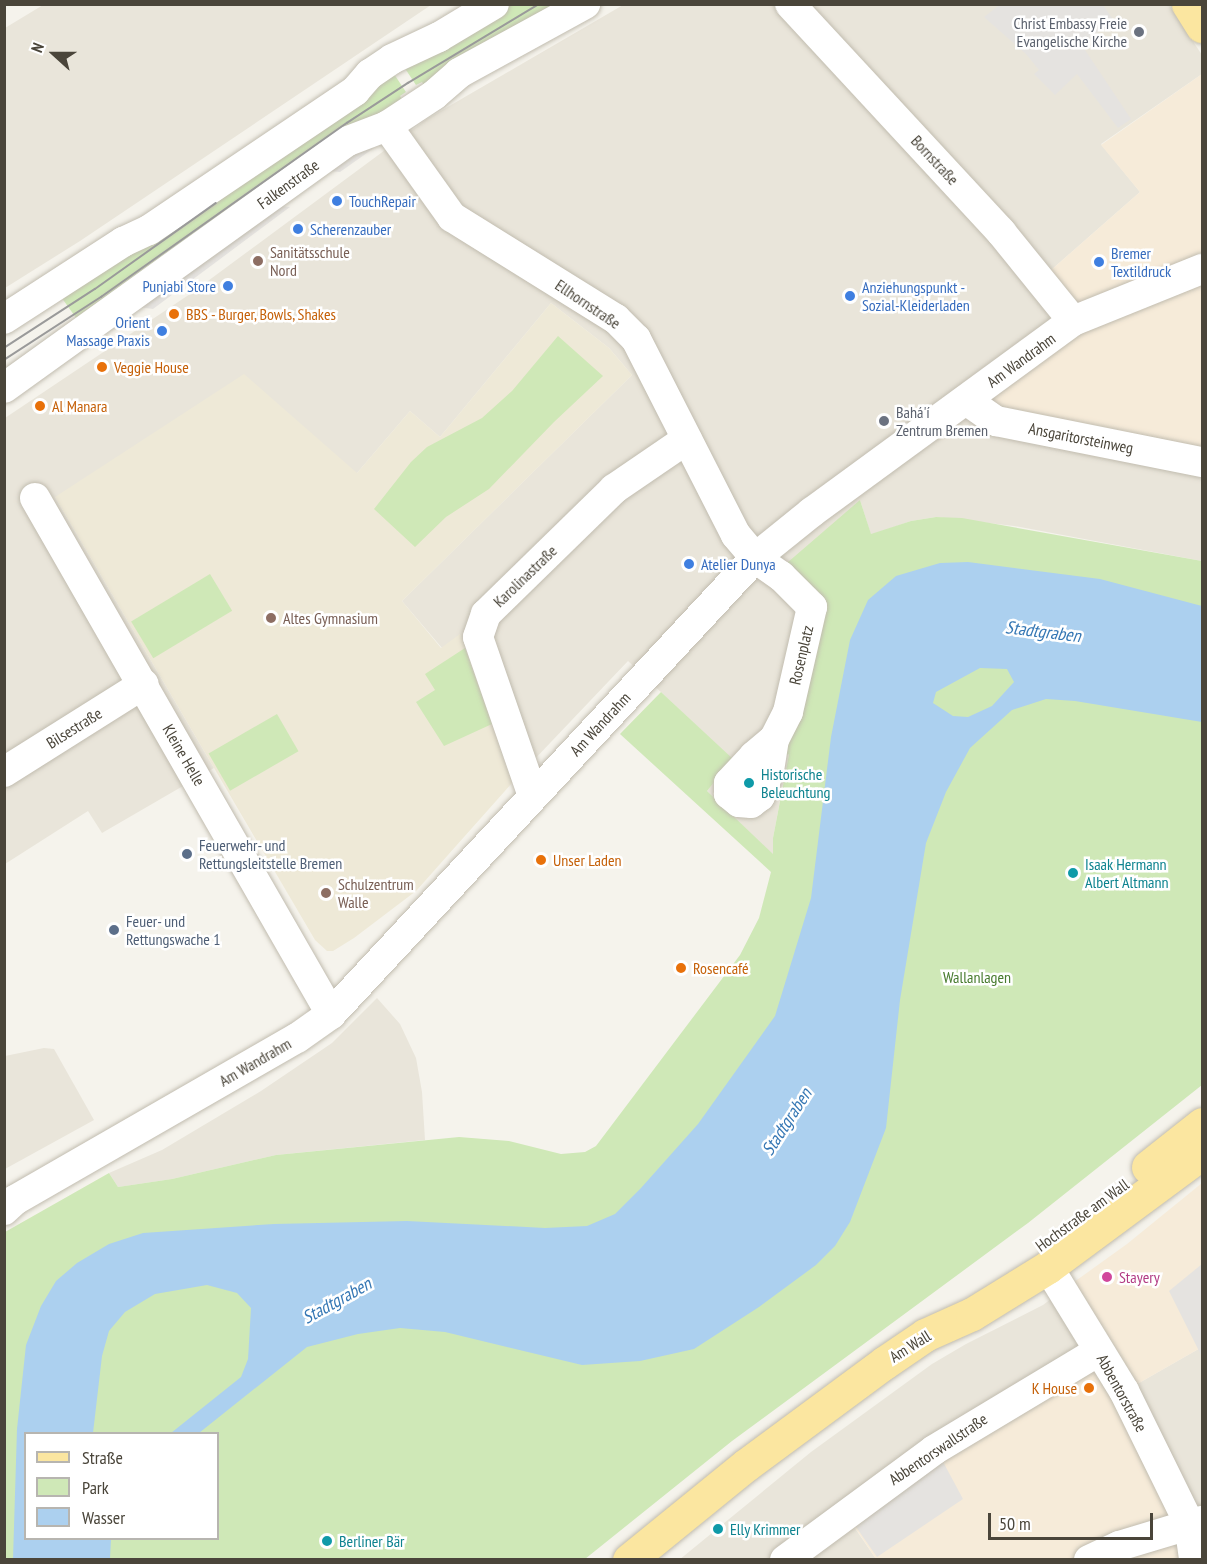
<!DOCTYPE html>
<meta charset="utf-8">
<style>
body{margin:0}
#map{position:relative;width:1207px;height:1564px;overflow:hidden;background:#f5f3ec;font-family:"PT Sans Narrow",sans-serif}
div>[style]{position:absolute}
[style*='--x']{left:calc(var(--x)*1px);top:calc(var(--y)*1px);width:calc(var(--w)*1px);rotate:calc(var(--a)*1deg)}
.residential>*{inset:0;background:#e9e5da}
.commercial>*{inset:0;background:#f6ebd9}
.education>*{inset:0;background:#eee9d7}
.green>*{inset:0;background:#cfe8b7;transform-origin:0 0}
.parking>*{inset:0;background:#e5e3e0}
.water>*{inset:0;background:#acd0ef}
.roads{filter:drop-shadow(0 0 2px #c1bcaf) drop-shadow(0 0 2px #c1bcaf)}
.minor>*{height:30px;margin:-15px;padding:0 15px;transform-origin:15px;border-radius:15px;background:#fff}
.major>*{height:33px;margin:-16.5px;padding:0 16.5px;transform-origin:16.5px;border-radius:16.5px;background:#fbe6a0}
.tram>*{height:1.5px;margin:-0.75px;padding:0 0.75px;transform-origin:0.75px;border-radius:0.75px;background:#9a9a9a}
.dots>*{width:16px;height:16px;translate:-50% -50%;box-sizing:border-box;border:3px solid #fff;border-radius:50%}
span{translate:-50% -50%;white-space:nowrap;text-align:center;line-height:1.15;-webkit-text-stroke:5px #fff;paint-order:stroke}
.worship-label{font-size:16px;color:#5b616d}
.right{translate:-100% -50%;text-align:right}
.left{translate:0 -50%;text-align:left}
.street-label{font-size:16px;color:#4a453a}
.shop-label{font-size:16px;color:#366cbe}
.education-label{font-size:16px;color:#785e54}
.food-label{font-size:16px;color:#c56008}
.culture-label{font-size:16px;color:#0d838f}
.service-label{font-size:16px;color:#4e5e75}
.park-label{font-size:16px;color:#477b2e}
.hotel-label{font-size:16px;color:#b23c85}
.water-label{font-size:18px;color:#3577b4;font-style:italic}
.frame{position:absolute;inset:0;border:6px solid #4a453a;pointer-events:none}
.legend{position:absolute;left:24px;top:1432px;width:195px;height:108px;box-sizing:border-box;background:#fff;border:2px solid #b7b5b0;margin:0;padding:8px 10px;list-style:none;font-size:18px;color:#4a453a}
.legend li{display:flex;align-items:center;gap:12px;height:30px}
.legend b{width:30px;border:2px solid #b7b5b0}
.north{position:absolute;left:24px;top:24px;width:60px;height:60px;-webkit-text-stroke:4px #fff;paint-order:stroke;rotate:291deg;font-size:16px;font-weight:700;line-height:24px;text-align:center;color:#4a453a}
.north::after{content:'';display:block;margin:auto;width:21px;height:27px;background:#4a453a;clip-path:polygon(50% 0,100% 100%,50% 72%,0 100%)}
.scale{position:absolute;left:988px;top:1513px;width:165px;height:27px;box-sizing:border-box;border:3px solid #4a453a;border-top:0;padding-left:8px;font-size:18px;line-height:21px;white-space:nowrap;color:#4a453a;-webkit-text-stroke:4px #fff;paint-order:stroke}
</style>
<div id="map">
<div class="residential">
<div style="clip-path:polygon(43px 5px,43px 4px,431px 5px,80px 241px,5px 288px,5px 28px)"></div>
<div style="clip-path:polygon(623px 5px,1169px 5px,1202px 55px,1202px 74px,1101px 144px,1140px 192px,1042px 278px,1202px 458px,1202px 561px,1014px 526px,936px 517px,911px 521px,871px 535px,860px 500px,810px 601px,789px 753px,773px 838px,773px 855px,707px 791px,732px 759px,628px 661px,512px 783px,460px 635px,442px 648px,402px 601px,632px 375px,609px 348px,551px 303px,440px 437px,410px 411px,357px 473px,55px 497px,214px 768px,102px 833px,88px 811px,5px 864px,5px 418px,193px 292px,427px 119px)"></div>
<div style="clip-path:polygon(377px 998px,400px 1024px,416px 1058px,422px 1092px,425px 1140px,276px 1155px,172px 1179px,118px 1187px,109px 1173px,162px 1150px,261px 1091px,332px 1043px)"></div>
<div style="clip-path:polygon(44px 1048px,54px 1049px,94px 1120px,5px 1169px,5px 1056px)"></div>
<div style="clip-path:polygon(1063px 1290px,1100px 1351px,846px 1515px,876px 1559px,679px 1560px,811px 1452px,932px 1364px,966px 1344px,1043px 1305px)"></div>
<div style="clip-path:polygon(1202px 1347px,1202px 1520px,1125px 1391px)"></div>
</div>
<div class="commercial">
<div style="clip-path:polygon(1202px 74px,1202px 458px,970px 400px,1073px 319px,1042px 278px,1140px 192px,1101px 145px)"></div>
<div style="clip-path:polygon(1202px 1183px,1202px 1347px,1125px 1391px,1194px 1559px,876px 1559px,846px 1514px,1100px 1352px,1063px 1290px,1127px 1244px)"></div>
</div>
<div class="education">
<div style="clip-path:polygon(551px 303px,609px 348px,632px 375px,402px 601px,441px 648px,460px 634px,512px 783px,416px 891px,354px 938px,333px 951px,327px 951px,315px 940px,55px 497px,244px 374px,357px 473px,410px 411px,440px 437px)"></div>
</div>
<div class="green">
<div style="clip-path:polygon(510px 5px,564px 5px,427px 89px,422px 82px,416px 85px,404px 67px)"></div>
<div style="clip-path:polygon(394px 74px,406px 92px,400px 96px,405px 103px,79px 322px,59px 294px)"></div>
<div style="clip-path:polygon(558px 336px,603px 376px,554px 422px,489px 489px,446px 517px,415px 547px,374px 509px,411px 462px,427px 447px,482px 418px,512px 391px)"></div>
<div style="clip-path:polygon(evenodd,860px 500px,871px 534px,911px 521px,936px 517px,962px 518px,1202px 561px,1202px 1085px,1028px 1223px,732px 1441px,585px 1559px,5px 1559px,5px 1232px,109px 1173px,118px 1187px,172px 1179px,276px 1155px,459px 1137px,509px 1141px,561px 1154px,585px 1152px,596px 1146px,740px 955px,759px 918px,771px 872px,620px 734px,661px 692px,733px 759px,707px 791px,773px 854px,773px 838px,789px 754px,785px 756px,782px 709px,802px 619px,780px 569px,860px 500px,26px 1434px,218px 1434px,218px 1538px,26px 1538px,26px 1434px)"></div>
<div style="left:210px;top:574px;width:43px;height:92px;rotate:59deg"></div>
<div style="clip-path:polygon(465px 648px,492px 724px,444px 746px,416px 702px,435px 690px,425px 674px)"></div>
<div style="left:277px;top:714px;width:43px;height:79px;rotate:60deg"></div>
</div>
<div class="parking">
<div style="clip-path:polygon(1001px 4px,1103px 5px,1114px 21px,1081px 44px,1131px 119px,1118px 128px,1077px 74px,1055px 95px,1034px 74px,1039px 70px,1026px 54px,984px 17px)"></div>
<div style="clip-path:polygon(359px 148px,374px 148px,340px 172px,327px 171px,281px 206px,290px 207px,153px 309px,139px 307px)"></div>
<div style="clip-path:polygon(1202px 1264px,1202px 1357px,1169px 1291px)"></div>
<div style="clip-path:polygon(941px 1458px,963px 1499px,877px 1557px,854px 1524px)"></div>
</div>
<div class="water">
<div style="clip-path:polygon(evenodd,968px 562px,1100px 579px,1202px 606px,1202px 722px,1075px 701px,1046px 699px,1012px 710px,970px 748px,946px 792px,926px 843px,900px 1000px,886px 1128px,850px 1222px,835px 1246px,816px 1265px,759px 1307px,694px 1349px,640px 1361px,582px 1365px,445px 1332px,400px 1328px,358px 1334px,307px 1347px,199px 1433px,171px 1433px,241px 1377px,248px 1359px,251px 1308px,237px 1293px,207px 1285px,155px 1294px,125px 1312px,109px 1331px,102px 1356px,93px 1433px,26px 1434px,26px 1538px,111px 1539px,110px 1559px,13px 1559px,17px 1429px,26px 1345px,41px 1306px,56px 1281px,77px 1263px,109px 1244px,143px 1233px,274px 1224px,407px 1221px,545px 1228px,587px 1226px,615px 1214px,641px 1188px,698px 1124px,775px 1016px,811px 898px,831px 737px,850px 640px,868px 600px,896px 576px,940px 563px,968px 562px,980px 668px,1007px 669px,1014px 682px,992px 706px,968px 717px,953px 716px,933px 703px,936px 692px,980px 668px)"></div>
</div>
<div class="roads">
<div class="minor">
<div style="--x:790;--y:4;--w:311;--a:47.2"></div>
<div style="--x:1001;--y:232;--w:114;--a:51"></div>
<div style="--x:387;--y:126;--w:112;--a:54.5"></div>
<div style="--x:452;--y:217;--w:193;--a:31.9"></div>
<div style="--x:616;--y:319;--w:28;--a:45"></div>
<div style="--x:636;--y:339;--w:220;--a:63"></div>
<div style="--x:736;--y:535;--w:30;--a:50"></div>
<div style="--x:755;--y:558;--w:32;--a:35"></div>
<div style="--x:781;--y:576;--w:44;--a:45"></div>
<div style="--x:812;--y:607;--w:108;--a:102.9"></div>
<div style="--x:788;--y:712;--w:30;--a:117"></div>
<div style="--x:774;--y:739;--w:32;--a:99"></div>
<div style="--x:769;--y:771;--w:27;--a:110"></div>
<div style="--x:760;--y:796;--w:11;--a:142"></div>
<div style="--x:751;--y:803;--w:12;--a:-175"></div>
<div style="--x:739;--y:802;--w:13;--a:-141"></div>
<div style="--x:729;--y:794;--w:11;--a:-90"></div>
<div style="--x:729;--y:783;--w:37;--a:-47"></div>
<div style="--x:754;--y:756;--w:26;--a:-40"></div>
<div style="--x:4;--y:319;--w:142;--a:-32.9"></div>
<div style="--x:123;--y:242;--w:29;--a:-25"></div>
<div style="--x:149;--y:230;--w:249;--a:-34"></div>
<div style="--x:355;--y:91;--w:23;--a:-49"></div>
<div style="--x:370;--y:74;--w:27;--a:-34"></div>
<div style="--x:392;--y:59;--w:52;--a:-25.1"></div>
<div style="--x:439;--y:37;--w:64;--a:-31"></div>
<div style="--x:4;--y:388;--w:423;--a:-35.7"></div>
<div style="--x:348;--y:141;--w:42;--a:-21"></div>
<div style="--x:387;--y:126;--w:56;--a:-33.4"></div>
<div style="--x:434;--y:95;--w:33;--a:-41"></div>
<div style="--x:459;--y:73;--w:144;--a:-28.7"></div>
<div style="--x:966;--y:400;--w:37;--a:35"></div>
<div style="--x:996;--y:421;--w:210;--a:11.3"></div>
<div style="--x:35;--y:498;--w:595;--a:60.16"></div>
<div style="--x:4;--y:772;--w:165;--a:-32.2"></div>
<div style="--x:533;--y:796;--w:168;--a:-109.1"></div>
<div style="--x:478;--y:637;--w:24;--a:-71"></div>
<div style="--x:486;--y:614;--w:179;--a:-44.3"></div>
<div style="--x:614;--y:489;--w:88;--a:-34.4"></div>
<div style="--x:4;--y:1210;--w:15;--a:-42"></div>
<div style="--x:15;--y:1200;--w:325;--a:-29.9"></div>
<div style="--x:297;--y:1038;--w:42;--a:-35.2"></div>
<div style="--x:331;--y:1014;--w:623;--a:-47.08"></div>
<div style="--x:755;--y:558;--w:73;--a:-38.9"></div>
<div style="--x:812;--y:512;--w:323;--a:-36.2"></div>
<div style="--x:1073;--y:321;--w:139;--a:-22"></div>
<div style="--x:1048;--y:1267;--w:145;--a:58.5"></div>
<div style="--x:1124;--y:1391;--w:147;--a:63.8"></div>
<div style="--x:1189;--y:1523;--w:37;--a:82"></div>
<div style="--x:785;--y:1560;--w:185;--a:-36.4"></div>
<div style="--x:934;--y:1450;--w:192;--a:-31"></div>
<div style="--x:1089;--y:1560;--w:33;--a:-25"></div>
<div style="--x:1119;--y:1546;--w:87;--a:-16.8"></div>
</div>
<div class="major">
<div style="--x:1188;--y:4;--w:26;--a:58"></div>
<div style="--x:1148;--y:1167;--w:69;--a:-38.5"></div>
<div style="--x:629;--y:1560;--w:151;--a:-39.1"></div>
<div style="--x:746;--y:1465;--w:172;--a:-36.5"></div>
<div style="--x:884;--y:1363;--w:50;--a:-34.3"></div>
<div style="--x:925;--y:1335;--w:51;--a:-24.1"></div>
<div style="--x:972;--y:1314;--w:89;--a:-31.7"></div>
<div style="--x:1048;--y:1267;--w:192;--a:-36.5"></div>
</div>
</div>
<div class="tram">
<div style="--x:4;--y:348;--w:108;--a:-33"></div>
<div style="--x:95;--y:289;--w:148;--a:-35.4"></div>
<div style="--x:4;--y:360;--w:116;--a:-33"></div>
<div style="--x:101;--y:297;--w:301;--a:-35.3"></div>
<div style="--x:347;--y:123;--w:73;--a:-33.3"></div>
<div style="--x:408;--y:83;--w:153;--a:-31.1"></div>
</div>
<div class="dots">
<div style="left:1139px;top:32px;background:#6b7280"></div>
<div style="left:337px;top:201px;background:#3f7fe0"></div>
<div style="left:298px;top:229px;background:#3f7fe0"></div>
<div style="left:258px;top:261px;background:#8d6e63"></div>
<div style="left:1099px;top:262px;background:#3f7fe0"></div>
<div style="left:228px;top:286px;background:#3f7fe0"></div>
<div style="left:850px;top:296px;background:#3f7fe0"></div>
<div style="left:174px;top:314px;background:#e8710a"></div>
<div style="left:162px;top:331px;background:#3f7fe0"></div>
<div style="left:102px;top:367px;background:#e8710a"></div>
<div style="left:40px;top:406px;background:#e8710a"></div>
<div style="left:884px;top:421px;background:#6b7280"></div>
<div style="left:689px;top:564px;background:#3f7fe0"></div>
<div style="left:271px;top:618px;background:#8d6e63"></div>
<div style="left:749px;top:783px;background:#0f9aa8"></div>
<div style="left:187px;top:854px;background:#5c6f8a"></div>
<div style="left:541px;top:860px;background:#e8710a"></div>
<div style="left:1073px;top:873px;background:#0f9aa8"></div>
<div style="left:326px;top:893px;background:#8d6e63"></div>
<div style="left:114px;top:930px;background:#5c6f8a"></div>
<div style="left:681px;top:968px;background:#e8710a"></div>
<div style="left:1107px;top:1277px;background:#d1479c"></div>
<div style="left:1089px;top:1388px;background:#e8710a"></div>
<div style="left:718px;top:1529px;background:#0f9aa8"></div>
<div style="left:327px;top:1541px;background:#0f9aa8"></div>
</div>
<div class="worship-label">
<span class="right" style="left:1127px;top:32px">Christ Embassy Freie<br>Evangelische Kirche</span>
<span class="left" style="left:896px;top:421px">Bahá'í<br>Zentrum Bremen</span>
</div>
<div class="street-label">
<span style="left:935px;top:160px;rotate:47deg">Bornstraße</span>
<span style="left:288px;top:184px;rotate:-36deg">Falkenstraße</span>
<span style="left:588px;top:304px;rotate:34deg">Ellhornstraße</span>
<span style="left:1021px;top:360px;rotate:-36deg">Am Wandrahm</span>
<span style="left:1081px;top:438px;rotate:11deg">Ansgaritorsteinweg</span>
<span style="left:525px;top:576px;rotate:-44deg">Karolinastraße</span>
<span style="left:801px;top:655px;rotate:-77deg">Rosenplatz</span>
<span style="left:600px;top:724px;rotate:-47deg">Am Wandrahm</span>
<span style="left:74px;top:728px;rotate:-32deg">Bilsestraße</span>
<span style="left:184px;top:755px;rotate:60deg">Kleine Helle</span>
<span style="left:255px;top:1062px;rotate:-30deg">Am Wandrahm</span>
<span style="left:1082px;top:1215px;rotate:-36deg">Hochstraße am Wall</span>
<span style="left:910px;top:1346px;rotate:-32deg">Am Wall</span>
<span style="left:1122px;top:1393px;rotate:61deg">Abbentorstraße</span>
<span style="left:938px;top:1449px;rotate:-34deg">Abbentorswallstraße</span>
</div>
<div class="shop-label">
<span class="left" style="left:349px;top:201px">TouchRepair</span>
<span class="left" style="left:310px;top:229px">Scherenzauber</span>
<span class="left" style="left:1111px;top:262px">Bremer<br>Textildruck</span>
<span class="right" style="left:216px;top:286px">Punjabi Store</span>
<span class="left" style="left:862px;top:296px">Anziehungspunkt -<br>Sozial-Kleiderladen</span>
<span class="right" style="left:150px;top:331px">Orient<br>Massage Praxis</span>
<span class="left" style="left:701px;top:564px">Atelier Dunya</span>
</div>
<div class="education-label">
<span class="left" style="left:270px;top:261px">Sanitätsschule<br>Nord</span>
<span class="left" style="left:283px;top:618px">Altes Gymnasium</span>
<span class="left" style="left:338px;top:893px">Schulzentrum<br>Walle</span>
</div>
<div class="food-label">
<span class="left" style="left:186px;top:314px">BBS - Burger, Bowls, Shakes</span>
<span class="left" style="left:114px;top:367px">Veggie House</span>
<span class="left" style="left:52px;top:406px">Al Manara</span>
<span class="left" style="left:553px;top:860px">Unser Laden</span>
<span class="left" style="left:693px;top:968px">Rosencafé</span>
<span class="right" style="left:1077px;top:1388px">K House</span>
</div>
<div class="culture-label">
<span class="left" style="left:761px;top:783px">Historische<br>Beleuchtung</span>
<span class="left" style="left:1085px;top:873px">Isaak Hermann<br>Albert Altmann</span>
<span class="left" style="left:730px;top:1529px">Elly Krimmer</span>
<span class="left" style="left:339px;top:1541px">Berliner Bär</span>
</div>
<div class="service-label">
<span class="left" style="left:199px;top:854px">Feuerwehr- und<br>Rettungsleitstelle Bremen</span>
<span class="left" style="left:126px;top:930px">Feuer- und<br>Rettungswache 1</span>
</div>
<div class="park-label">
<span style="left:977px;top:977px">Wallanlagen</span>
</div>
<div class="hotel-label">
<span class="left" style="left:1119px;top:1277px">Stayery</span>
</div>
<div class="water-label">
<span style="left:1043px;top:632px;rotate:7deg">Stadtgraben</span>
<span style="left:787px;top:1122px;rotate:-57deg">Stadtgraben</span>
<span style="left:337px;top:1301px;rotate:-29deg">Stadtgraben</span>
</div>
<div class="frame"></div>
<ul class="legend">
<li><b style="height:8px;background:#fbe6a0"></b>Straße</li>
<li><b style="height:16px;background:#cfe8b7"></b>Park</li>
<li><b style="height:16px;background:#acd0ef"></b>Wasser</li>
</ul>
<div class="north">N</div>
<div class="scale">50 m</div>
</div>
